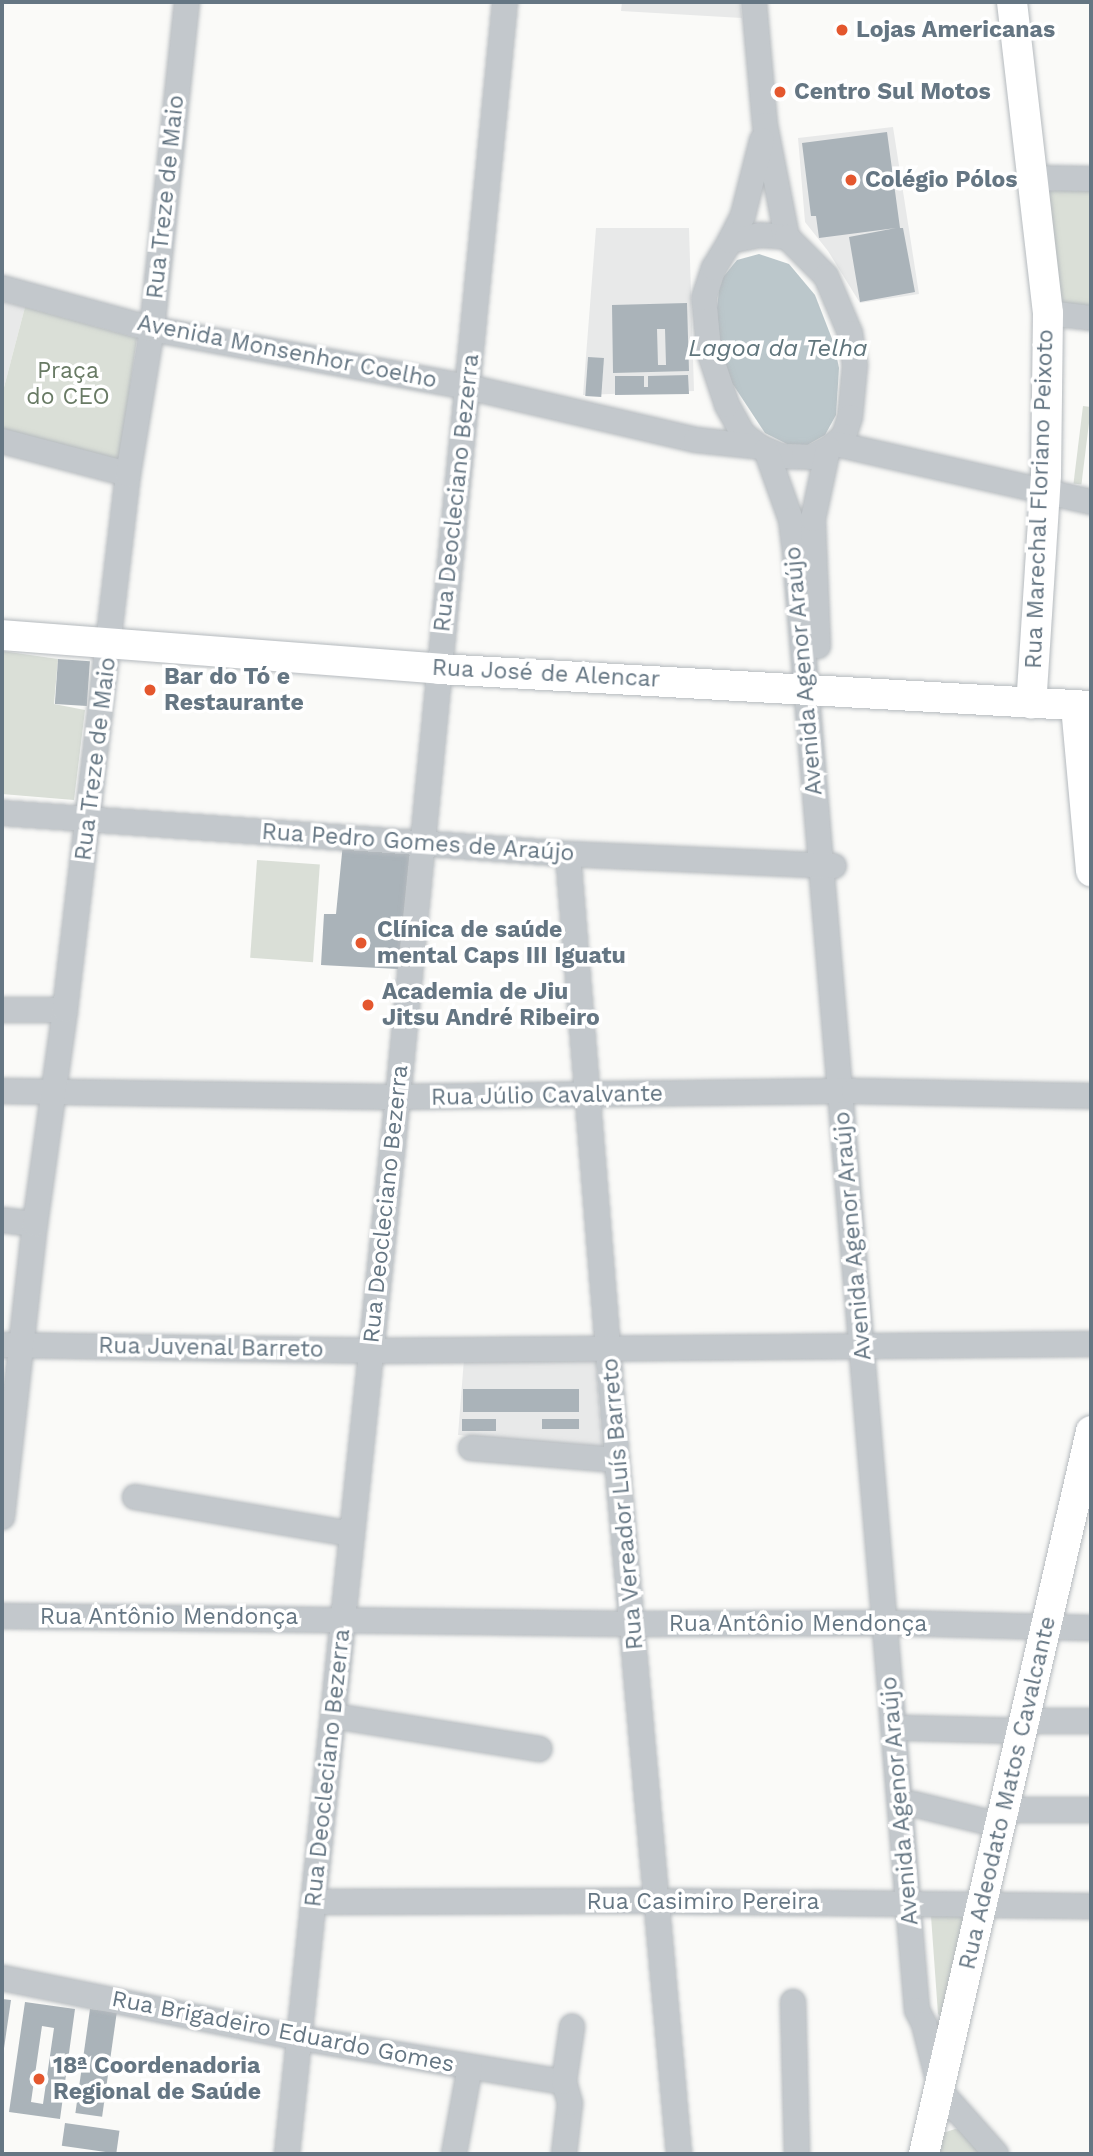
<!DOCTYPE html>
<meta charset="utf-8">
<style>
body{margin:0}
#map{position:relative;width:1093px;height:2156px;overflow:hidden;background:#fafaf8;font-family:"Work Sans",sans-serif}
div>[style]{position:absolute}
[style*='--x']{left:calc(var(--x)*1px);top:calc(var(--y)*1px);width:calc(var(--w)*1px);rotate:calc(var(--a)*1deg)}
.built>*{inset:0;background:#e8e9e9}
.green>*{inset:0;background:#dadfd7;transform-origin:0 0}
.water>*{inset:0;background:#bbc7cb}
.building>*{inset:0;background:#aab3b9;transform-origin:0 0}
.roads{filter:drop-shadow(0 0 2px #b5babe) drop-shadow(0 0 2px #b5babe)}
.minor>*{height:24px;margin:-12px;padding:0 12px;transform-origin:12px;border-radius:12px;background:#c3c8cc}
.major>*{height:30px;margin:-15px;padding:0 15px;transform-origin:15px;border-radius:15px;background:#fff}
.dots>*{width:19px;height:19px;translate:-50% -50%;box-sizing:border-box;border:4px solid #fff;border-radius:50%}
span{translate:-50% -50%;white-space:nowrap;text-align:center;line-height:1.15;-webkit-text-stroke:7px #fff;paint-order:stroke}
.poi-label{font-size:23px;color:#657683;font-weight:700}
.left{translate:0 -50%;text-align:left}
.street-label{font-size:23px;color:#657683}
.park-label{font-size:23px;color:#687a64}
.water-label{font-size:24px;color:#60757c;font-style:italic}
.frame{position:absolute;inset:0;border:4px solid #657683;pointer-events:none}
</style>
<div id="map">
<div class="built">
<div style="clip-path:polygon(622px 2px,740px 2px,742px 18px,621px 11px)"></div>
<div style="clip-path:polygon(893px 127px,919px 294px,860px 303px,828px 251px,805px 222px,798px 138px)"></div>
<div style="clip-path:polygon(596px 228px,689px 228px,694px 391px,583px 395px)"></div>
<div style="clip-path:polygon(2px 301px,25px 307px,2px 395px)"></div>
<div style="clip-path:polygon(464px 1359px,596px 1359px,602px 1447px,458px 1435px)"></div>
</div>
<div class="green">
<div style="clip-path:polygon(1091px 187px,1091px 312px,1061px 309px,1044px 191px)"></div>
<div style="clip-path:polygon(25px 307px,137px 338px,119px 464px,2px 432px,2px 395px)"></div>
<div style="left:1083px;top:406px;width:8px;height:78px;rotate:7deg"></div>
<div style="clip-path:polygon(2px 651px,58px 659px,54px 704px,85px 710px,74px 800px,2px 794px)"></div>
<div style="left:257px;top:860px;width:63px;height:98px;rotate:4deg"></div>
<div style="clip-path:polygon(931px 1916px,967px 1916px,942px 2018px,938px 2014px)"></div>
<div style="clip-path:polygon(955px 2129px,960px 2130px,983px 2154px,937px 2154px,943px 2133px)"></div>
</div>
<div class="water">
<div style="clip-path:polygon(759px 254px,789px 264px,815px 295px,834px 344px,839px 368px,836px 415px,825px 435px,807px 445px,787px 444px,765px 433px,732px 383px,721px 352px,717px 308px,720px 281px,737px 260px)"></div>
</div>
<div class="building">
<div style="clip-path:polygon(887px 132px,900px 228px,903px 228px,915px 292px,860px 302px,849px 237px,896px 228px,819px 238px,816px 216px,811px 216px,802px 143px)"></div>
<div style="clip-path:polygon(evenodd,687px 303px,689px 371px,613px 373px,612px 305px,687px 303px,657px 329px,665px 329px,666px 365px,658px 365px,657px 329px)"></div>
<div style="left:588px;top:357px;width:16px;height:39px;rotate:4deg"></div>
<div style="clip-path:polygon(688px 375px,689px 394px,615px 395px,615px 376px,644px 376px,644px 387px,648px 387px,648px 376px)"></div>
<div style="left:58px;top:659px;width:32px;height:45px;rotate:4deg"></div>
<div style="clip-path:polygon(343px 843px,410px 849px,398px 969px,321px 965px,324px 914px,336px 914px)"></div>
<div style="left:463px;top:1389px;width:116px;height:23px"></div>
<div style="left:462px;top:1419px;width:34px;height:12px"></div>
<div style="left:542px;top:1419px;width:37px;height:10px"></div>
<div style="clip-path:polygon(2px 1999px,11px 2000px,3px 2055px,2px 2055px)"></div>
<div style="clip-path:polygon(evenodd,25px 2002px,75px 2009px,60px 2119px,9px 2112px,25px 2002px,42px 2026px,54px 2028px,43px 2104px,31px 2102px,42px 2026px)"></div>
<div style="left:90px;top:2009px;width:27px;height:105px;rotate:8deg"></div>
<div style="left:65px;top:2123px;width:55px;height:23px;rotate:8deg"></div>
</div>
<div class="roads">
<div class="minor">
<div style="--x:754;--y:2;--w:123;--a:84.9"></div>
<div style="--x:765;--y:125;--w:114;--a:78.9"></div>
<div style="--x:1032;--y:178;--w:59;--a:1"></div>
<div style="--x:760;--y:235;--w:27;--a:4"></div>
<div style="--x:787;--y:237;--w:55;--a:45"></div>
<div style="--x:826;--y:276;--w:62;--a:67.2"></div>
<div style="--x:850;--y:333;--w:32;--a:81"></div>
<div style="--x:855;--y:365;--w:52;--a:95.5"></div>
<div style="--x:850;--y:417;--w:20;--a:108"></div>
<div style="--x:844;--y:436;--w:21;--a:141"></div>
<div style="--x:828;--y:449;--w:19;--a:155"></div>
<div style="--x:811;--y:457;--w:30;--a:-178"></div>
<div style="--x:781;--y:456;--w:23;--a:-157"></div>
<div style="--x:760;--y:447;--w:21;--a:-143"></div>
<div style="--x:743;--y:434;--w:33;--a:-119"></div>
<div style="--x:727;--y:405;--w:57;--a:-108.4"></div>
<div style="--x:709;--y:351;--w:53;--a:-95.4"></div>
<div style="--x:704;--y:298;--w:32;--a:-72"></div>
<div style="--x:714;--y:268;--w:31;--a:-59"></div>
<div style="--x:730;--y:241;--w:31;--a:-11"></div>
<div style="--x:730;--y:241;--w:29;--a:-63"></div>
<div style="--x:743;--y:215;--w:77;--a:-75.8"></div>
<div style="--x:2;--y:288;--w:156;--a:15.3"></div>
<div style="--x:152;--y:329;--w:321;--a:10.4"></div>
<div style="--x:468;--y:387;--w:234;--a:13.1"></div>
<div style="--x:696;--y:440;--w:64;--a:6.2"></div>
<div style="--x:1048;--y:313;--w:43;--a:6.6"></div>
<div style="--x:2;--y:441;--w:130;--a:14.7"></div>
<div style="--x:836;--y:444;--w:262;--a:12.8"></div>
<div style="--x:766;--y:450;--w:74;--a:70.3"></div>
<div style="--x:791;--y:520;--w:34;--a:83"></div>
<div style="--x:795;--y:554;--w:1461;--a:85.21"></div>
<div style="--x:917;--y:2010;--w:16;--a:63"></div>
<div style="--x:924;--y:2024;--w:70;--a:76"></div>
<div style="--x:941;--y:2092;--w:83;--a:48.4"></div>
<div style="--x:818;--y:646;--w:127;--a:-92.3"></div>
<div style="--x:813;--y:519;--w:72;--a:-77.9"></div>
<div style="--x:2;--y:813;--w:567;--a:4.14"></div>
<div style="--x:568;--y:854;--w:266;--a:2.6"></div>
<div style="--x:568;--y:854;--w:608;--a:85.38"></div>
<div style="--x:617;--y:1460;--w:697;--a:84.89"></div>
<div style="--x:2;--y:1010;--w:63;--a:0"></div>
<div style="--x:2;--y:1091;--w:396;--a:0.9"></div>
<div style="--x:398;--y:1097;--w:456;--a:-0.8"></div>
<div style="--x:854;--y:1091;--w:237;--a:1.2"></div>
<div style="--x:2;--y:1220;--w:33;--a:7"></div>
<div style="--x:2;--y:1345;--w:368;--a:0.9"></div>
<div style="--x:370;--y:1351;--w:721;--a:-0.56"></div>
<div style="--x:471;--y:1448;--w:146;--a:4.7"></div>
<div style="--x:135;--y:1497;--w:220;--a:9.7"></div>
<div style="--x:2;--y:1517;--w:295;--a:-83.6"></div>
<div style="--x:35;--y:1224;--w:216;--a:-82"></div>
<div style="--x:65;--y:1010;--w:540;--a:-83.3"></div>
<div style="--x:128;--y:474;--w:147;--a:-80.6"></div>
<div style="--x:152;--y:329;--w:329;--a:-83.9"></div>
<div style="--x:2;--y:1616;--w:631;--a:0.73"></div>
<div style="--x:633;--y:1624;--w:265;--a:-0.2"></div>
<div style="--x:898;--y:1623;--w:193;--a:1.5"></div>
<div style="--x:334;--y:1716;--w:208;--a:9.1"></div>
<div style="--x:1023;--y:1721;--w:68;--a:0"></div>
<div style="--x:907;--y:1728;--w:114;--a:1.5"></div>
<div style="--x:913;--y:1804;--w:89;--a:13.7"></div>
<div style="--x:1003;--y:1810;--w:88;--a:0"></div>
<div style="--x:314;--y:1902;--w:344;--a:-0.2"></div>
<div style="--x:658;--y:1901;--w:433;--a:0.7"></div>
<div style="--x:2;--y:1978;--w:304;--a:11.4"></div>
<div style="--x:300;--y:2038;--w:268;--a:9.5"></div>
<div style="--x:793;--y:2002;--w:152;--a:88.5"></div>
<div style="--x:287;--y:2154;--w:1063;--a:-84.01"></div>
<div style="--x:398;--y:1097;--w:1100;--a:-84.42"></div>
<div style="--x:454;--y:2154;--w:88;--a:-79.6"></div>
<div style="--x:564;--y:2154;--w:51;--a:-83.3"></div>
<div style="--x:570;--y:2103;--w:22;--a:-106"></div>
<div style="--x:564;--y:2082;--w:56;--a:-81.7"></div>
</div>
<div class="major">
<div style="--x:1012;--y:2;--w:313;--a:83.4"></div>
<div style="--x:1048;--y:313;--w:162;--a:90.7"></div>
<div style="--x:1046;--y:475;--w:229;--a:93.7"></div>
<div style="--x:2;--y:635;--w:438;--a:4.4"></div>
<div style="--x:439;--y:669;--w:653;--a:3.25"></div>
<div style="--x:1076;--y:706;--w:166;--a:84.8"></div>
<div style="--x:924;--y:2154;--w:742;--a:-76.99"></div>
</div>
</div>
<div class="dots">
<div style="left:842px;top:30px;background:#e4572e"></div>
<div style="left:780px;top:92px;background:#e4572e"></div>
<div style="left:851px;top:180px;background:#e4572e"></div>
<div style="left:150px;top:690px;background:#e4572e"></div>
<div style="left:361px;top:943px;background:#e4572e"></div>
<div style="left:368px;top:1005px;background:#e4572e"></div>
<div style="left:39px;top:2079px;background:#e4572e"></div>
</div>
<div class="poi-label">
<span class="left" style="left:856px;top:30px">Lojas Americanas</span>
<span class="left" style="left:794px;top:92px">Centro Sul Motos</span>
<span class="left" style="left:865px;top:180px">Colégio Pólos</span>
<span class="left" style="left:164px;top:690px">Bar do Tó e<br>Restaurante</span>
<span class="left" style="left:377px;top:943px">Clínica de saúde<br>mental Caps III Iguatu</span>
<span class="left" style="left:382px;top:1005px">Academia de Jiu<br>Jitsu André Ribeiro</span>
<span class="left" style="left:53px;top:2079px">18ª Coordenadoria<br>Regional de Saúde</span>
</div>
<div class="street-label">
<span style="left:166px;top:197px;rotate:-84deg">Rua Treze de Maio</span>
<span style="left:287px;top:352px;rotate:11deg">Avenida Monsenhor Coelho</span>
<span style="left:457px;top:493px;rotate:-84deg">Rua Deocleciano Bezerra</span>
<span style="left:1040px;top:499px;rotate:-88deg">Rua Marechal Floriano Peixoto</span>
<span style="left:804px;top:671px;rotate:-95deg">Avenida Agenor Araújo</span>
<span style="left:546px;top:674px;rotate:3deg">Rua José de Alencar</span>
<span style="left:96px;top:759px;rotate:-83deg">Rua Treze de Maio</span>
<span style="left:418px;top:843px;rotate:4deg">Rua Pedro Gomes de Araújo</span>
<span style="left:547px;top:1096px;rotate:-1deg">Rua Júlio Cavalvante</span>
<span style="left:386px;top:1204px;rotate:-84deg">Rua Deocleciano Bezerra</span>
<span style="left:853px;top:1236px;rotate:-95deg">Avenida Agenor Araújo</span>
<span style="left:211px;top:1348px;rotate:1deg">Rua Juvenal Barreto</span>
<span style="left:623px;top:1504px;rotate:-95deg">Rua Vereador Luís Barreto</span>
<span style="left:169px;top:1617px">Rua Antônio Mendonça</span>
<span style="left:798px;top:1624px">Rua Antônio Mendonça</span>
<span style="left:328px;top:1768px;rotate:-84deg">Rua Deocleciano Bezerra</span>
<span style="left:1008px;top:1793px;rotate:-77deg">Rua Adeodato Matos Cavalcante</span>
<span style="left:900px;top:1801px;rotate:-95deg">Avenida Agenor Araújo</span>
<span style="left:703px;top:1902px">Rua Casimiro Pereira</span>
<span style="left:283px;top:2032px;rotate:11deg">Rua Brigadeiro Eduardo Gomes</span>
</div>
<div class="park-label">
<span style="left:68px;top:384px">Praça<br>do CEO</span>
</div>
<div class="water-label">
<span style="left:778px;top:349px">Lagoa da Telha</span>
</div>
<div class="frame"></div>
</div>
